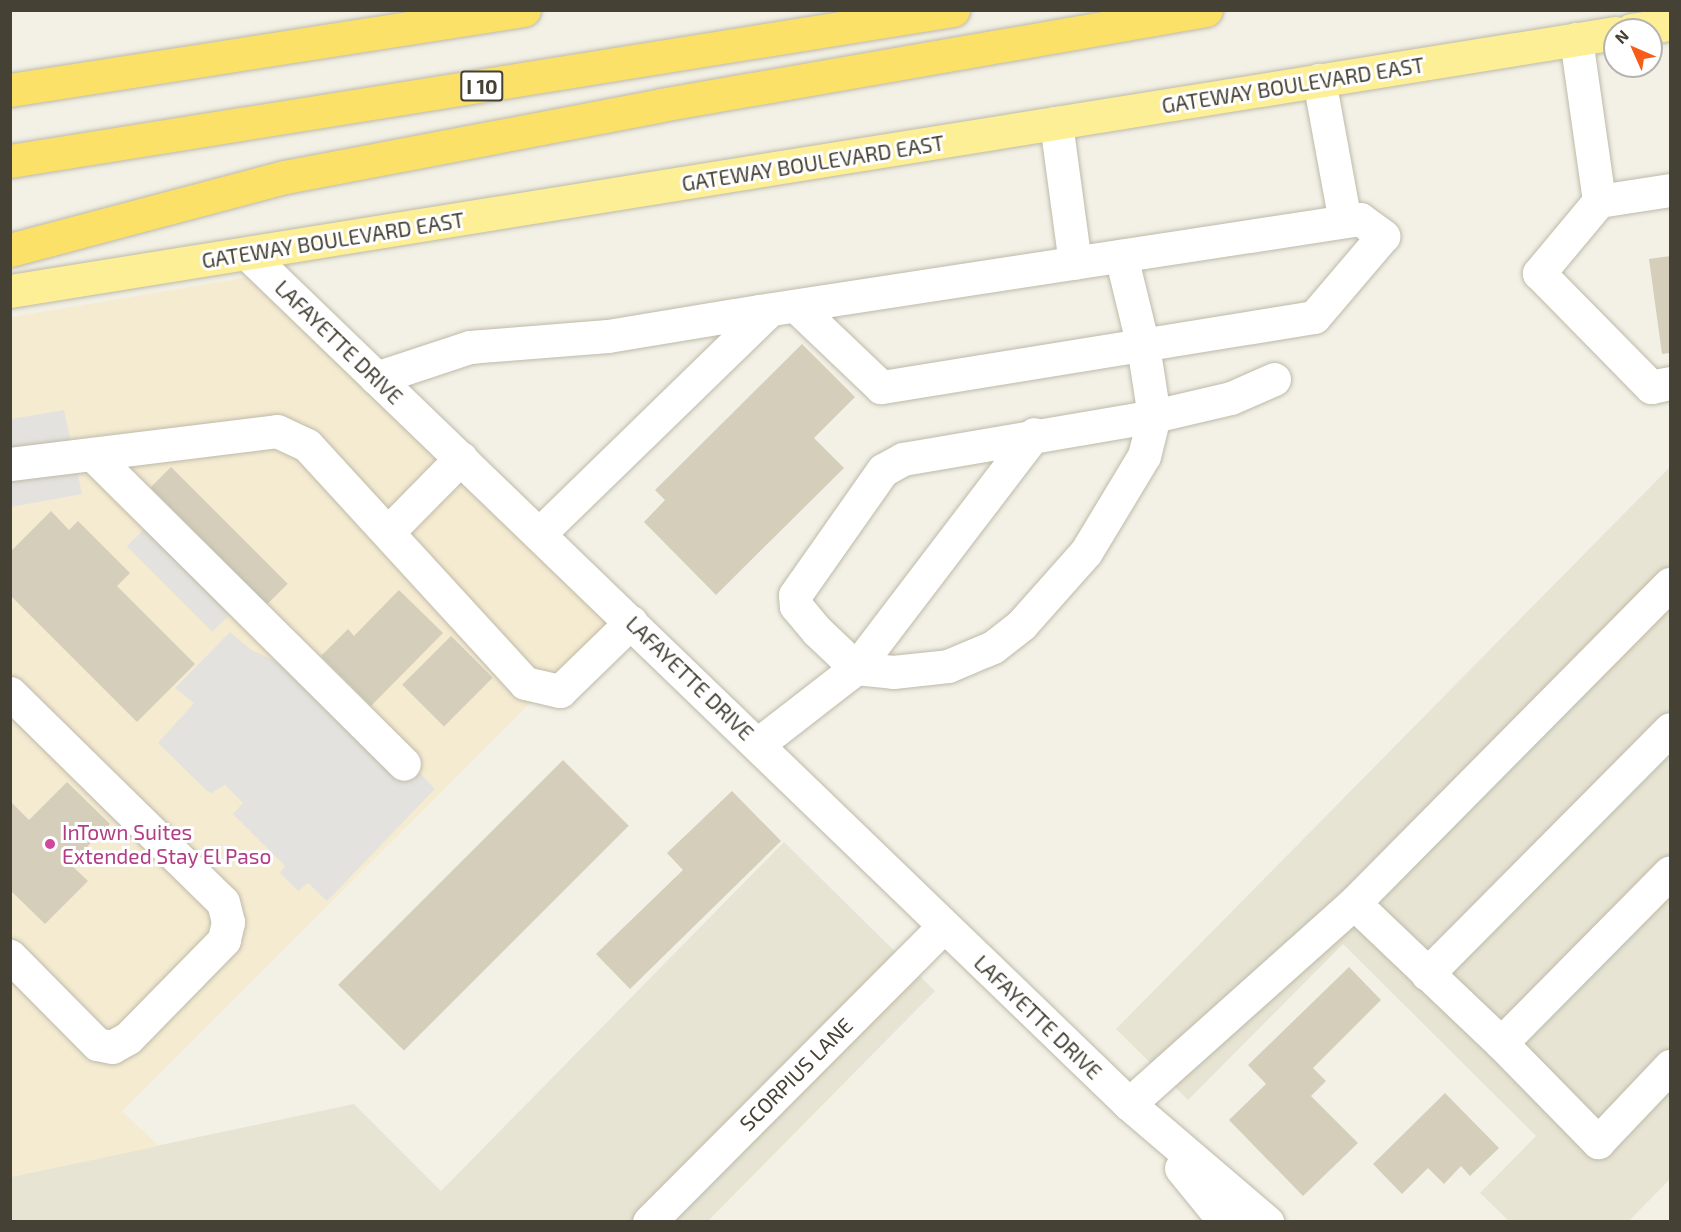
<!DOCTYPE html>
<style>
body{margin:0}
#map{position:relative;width:1681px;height:1232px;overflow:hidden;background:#f3f1e6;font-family:"Exo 2",sans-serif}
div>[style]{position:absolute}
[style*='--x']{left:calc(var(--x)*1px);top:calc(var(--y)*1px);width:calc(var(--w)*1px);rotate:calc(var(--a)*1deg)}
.residential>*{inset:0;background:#e7e4d4}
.commercial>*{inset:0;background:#f5ebd1}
.parking>*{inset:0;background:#e4e2de;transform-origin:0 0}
.building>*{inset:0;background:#d4cebb;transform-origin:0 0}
.roads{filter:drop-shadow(0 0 2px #bebaa9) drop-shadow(0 0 2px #bebaa9)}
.minor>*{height:33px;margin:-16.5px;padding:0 16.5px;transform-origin:16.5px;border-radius:16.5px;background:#fff}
.major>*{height:33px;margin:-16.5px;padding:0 16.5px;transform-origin:16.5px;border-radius:16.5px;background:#fdef95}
.highway>*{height:33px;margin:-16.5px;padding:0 16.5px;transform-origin:16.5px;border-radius:16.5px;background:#fce168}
.dots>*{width:16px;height:16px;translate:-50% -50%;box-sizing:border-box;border:3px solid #fff;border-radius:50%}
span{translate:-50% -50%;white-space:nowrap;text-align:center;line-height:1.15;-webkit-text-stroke:6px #fff;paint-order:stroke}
.shield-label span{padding:2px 4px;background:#fff;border:2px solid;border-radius:4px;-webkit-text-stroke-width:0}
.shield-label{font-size:20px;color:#454135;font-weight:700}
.street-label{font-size:21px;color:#454135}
.hotel-label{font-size:21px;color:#b23c85}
.left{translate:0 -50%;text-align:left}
.frame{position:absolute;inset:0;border:12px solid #454135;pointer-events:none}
.north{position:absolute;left:1603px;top:18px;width:60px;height:60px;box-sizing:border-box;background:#fff;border:2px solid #b5b3ae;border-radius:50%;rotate:315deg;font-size:16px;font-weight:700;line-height:24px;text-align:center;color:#454135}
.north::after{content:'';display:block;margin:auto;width:21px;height:27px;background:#f75c18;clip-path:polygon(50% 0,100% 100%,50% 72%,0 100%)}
</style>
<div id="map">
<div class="residential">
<div style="clip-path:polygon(1670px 467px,1670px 1179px,1629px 1221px,1509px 1221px,1480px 1193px,1536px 1136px,1343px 944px,1188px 1100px,1116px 1029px)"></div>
<div style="clip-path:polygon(784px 842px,935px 991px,708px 1221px,11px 1221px,10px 1177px,354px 1104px,441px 1191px)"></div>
</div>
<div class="commercial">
<div style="clip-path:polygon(249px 277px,614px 619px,122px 1111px,159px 1146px,11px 1177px,11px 317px)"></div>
</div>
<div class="parking">
<div style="clip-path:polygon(64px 410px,82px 494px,11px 507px,11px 419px)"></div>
<div style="left:153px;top:520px;width:121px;height:37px;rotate:45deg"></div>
<div style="clip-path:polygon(230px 632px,250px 649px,279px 663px,381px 763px,419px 772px,435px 789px,327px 901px,308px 883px,298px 891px,280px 873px,285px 866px,233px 814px,243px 803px,225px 785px,212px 793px,207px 791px,158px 743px,194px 703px,175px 688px)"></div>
</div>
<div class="building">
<div style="clip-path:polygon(1670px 256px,1670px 353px,1662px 354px,1649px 259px)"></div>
<div style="clip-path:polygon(802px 344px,855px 397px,814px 438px,844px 468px,716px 595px,644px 522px,665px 500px,655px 490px)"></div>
<div style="left:171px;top:467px;width:165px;height:29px;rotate:45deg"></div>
<div style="clip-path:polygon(51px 511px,69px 530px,78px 521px,130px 573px,117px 586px,195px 664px,137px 722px,10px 595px,10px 552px)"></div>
<div style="clip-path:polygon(399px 590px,443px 633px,371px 706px,321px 656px,348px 629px,354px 636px)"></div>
<div style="left:451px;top:636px;width:59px;height:69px;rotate:45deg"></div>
<div style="left:563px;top:760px;width:93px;height:318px;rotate:45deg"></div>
<div style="clip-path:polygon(67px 782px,110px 824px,70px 864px,88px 881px,45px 924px,10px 890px,10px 801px,29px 820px)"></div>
<div style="clip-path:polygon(732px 791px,781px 841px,630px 989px,596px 954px,683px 870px,667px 853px)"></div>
<div style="clip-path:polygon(1349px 967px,1381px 1000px,1313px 1068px,1326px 1081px,1311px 1096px,1358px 1143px,1303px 1196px,1229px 1120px,1266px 1084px,1248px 1065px)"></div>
<div style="clip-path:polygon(1445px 1093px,1499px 1148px,1470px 1176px,1461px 1166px,1444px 1184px,1428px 1168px,1402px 1194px,1373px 1164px)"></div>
</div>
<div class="roads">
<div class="minor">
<div style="--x:1576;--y:39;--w:164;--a:81.9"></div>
<div style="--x:1599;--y:201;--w:72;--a:-8.8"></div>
<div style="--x:1319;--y:80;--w:143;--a:79.6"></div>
<div style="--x:1056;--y:123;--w:141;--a:82.3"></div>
<div style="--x:1599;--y:201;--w:94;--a:129.8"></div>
<div style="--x:1539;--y:273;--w:160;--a:45.5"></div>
<div style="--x:1651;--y:387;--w:19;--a:-12"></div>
<div style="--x:248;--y:254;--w:1224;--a:43.97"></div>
<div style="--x:1129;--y:1104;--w:182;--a:40.5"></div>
<div style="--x:376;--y:378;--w:99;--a:-18.3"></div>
<div style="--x:470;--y:347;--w:138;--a:-4.6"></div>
<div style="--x:608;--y:336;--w:153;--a:-9.4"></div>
<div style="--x:759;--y:311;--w:608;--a:-8.7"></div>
<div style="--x:1360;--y:219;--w:29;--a:36"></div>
<div style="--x:1383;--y:236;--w:106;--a:130.4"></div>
<div style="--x:1314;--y:317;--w:439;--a:170.8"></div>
<div style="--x:881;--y:387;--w:116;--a:-136.4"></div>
<div style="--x:93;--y:455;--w:438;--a:44.8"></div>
<div style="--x:10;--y:464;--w:269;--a:-7"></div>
<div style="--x:277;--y:431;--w:33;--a:25"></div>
<div style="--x:307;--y:445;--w:323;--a:47.5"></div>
<div style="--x:525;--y:683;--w:36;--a:13"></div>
<div style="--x:560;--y:691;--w:99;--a:-44.2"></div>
<div style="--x:388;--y:532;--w:104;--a:-45.4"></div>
<div style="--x:539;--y:534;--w:320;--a:-44.2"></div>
<div style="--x:856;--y:668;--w:37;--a:6"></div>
<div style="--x:893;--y:672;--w:55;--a:-6.2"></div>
<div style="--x:948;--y:666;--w:49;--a:-22.9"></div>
<div style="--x:993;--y:647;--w:37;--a:-38"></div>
<div style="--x:1022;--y:624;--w:96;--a:-48.4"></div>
<div style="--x:1086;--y:552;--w:112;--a:-58.9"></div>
<div style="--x:1144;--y:456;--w:41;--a:-76"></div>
<div style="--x:1154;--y:416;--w:79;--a:-13.2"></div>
<div style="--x:1231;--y:398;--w:47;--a:-23.8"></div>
<div style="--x:856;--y:668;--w:294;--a:-52.7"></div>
<div style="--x:10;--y:693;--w:298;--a:44.5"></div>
<div style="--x:223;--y:902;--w:21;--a:76"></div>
<div style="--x:228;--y:922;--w:18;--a:103"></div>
<div style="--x:224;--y:940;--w:137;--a:134.4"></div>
<div style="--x:128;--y:1038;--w:18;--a:151"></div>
<div style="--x:112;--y:1047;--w:15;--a:-169"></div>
<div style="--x:97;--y:1044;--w:124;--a:-134.7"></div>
<div style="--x:758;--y:744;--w:124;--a:-37.8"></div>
<div style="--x:856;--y:668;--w:54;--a:-136.5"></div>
<div style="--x:817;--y:631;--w:33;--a:-130"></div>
<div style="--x:796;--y:606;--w:11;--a:-95"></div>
<div style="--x:795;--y:595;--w:153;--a:-54.9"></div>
<div style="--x:883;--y:470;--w:23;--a:-29"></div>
<div style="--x:903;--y:459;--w:255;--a:-9.7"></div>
<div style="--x:1154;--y:416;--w:71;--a:-98.9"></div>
<div style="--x:1143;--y:346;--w:93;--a:-103.7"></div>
<div style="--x:1354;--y:903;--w:203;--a:43.6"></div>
<div style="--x:1501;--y:1043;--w:240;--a:-45.3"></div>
<div style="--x:1427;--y:974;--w:345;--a:-45.2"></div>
<div style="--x:1501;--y:1043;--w:139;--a:45.6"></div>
<div style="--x:1598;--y:1142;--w:105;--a:-46.5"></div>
<div style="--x:1129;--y:1104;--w:302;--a:-41.8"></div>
<div style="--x:1354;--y:903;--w:449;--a:-45.3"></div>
<div style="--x:1181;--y:1168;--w:70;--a:50.8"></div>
<div style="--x:649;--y:1222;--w:418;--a:-45.1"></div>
</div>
<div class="major">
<div style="--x:1631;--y:30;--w:39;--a:-9"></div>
<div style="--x:10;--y:291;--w:1626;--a:-9.13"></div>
</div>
<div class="highway">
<div style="--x:10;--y:90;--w:520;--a:-8.85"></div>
<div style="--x:10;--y:161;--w:955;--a:-9.1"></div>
<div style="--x:10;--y:250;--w:285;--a:-14.9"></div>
<div style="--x:285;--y:177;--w:383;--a:-10.8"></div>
<div style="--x:661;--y:105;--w:553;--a:-9.89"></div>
</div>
</div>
<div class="dots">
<div style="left:50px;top:844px;background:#d1479c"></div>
</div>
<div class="shield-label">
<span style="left:482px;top:86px">I 10</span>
</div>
<div class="street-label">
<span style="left:1293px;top:85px;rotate:-9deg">GATEWAY BOULEVARD EAST</span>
<span style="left:813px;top:163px;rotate:-9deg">GATEWAY BOULEVARD EAST</span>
<span style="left:333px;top:240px;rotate:-9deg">GATEWAY BOULEVARD EAST</span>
<span style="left:339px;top:342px;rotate:44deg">LAFAYETTE DRIVE</span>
<span style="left:690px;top:678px;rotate:44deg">LAFAYETTE DRIVE</span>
<span style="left:1038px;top:1017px;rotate:44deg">LAFAYETTE DRIVE</span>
<span style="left:796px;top:1074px;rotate:-45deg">SCORPIUS LANE</span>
</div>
<div class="hotel-label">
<span class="left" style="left:62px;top:844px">InTown Suites<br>Extended Stay El Paso</span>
</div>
<div class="frame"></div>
<div class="north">N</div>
</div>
